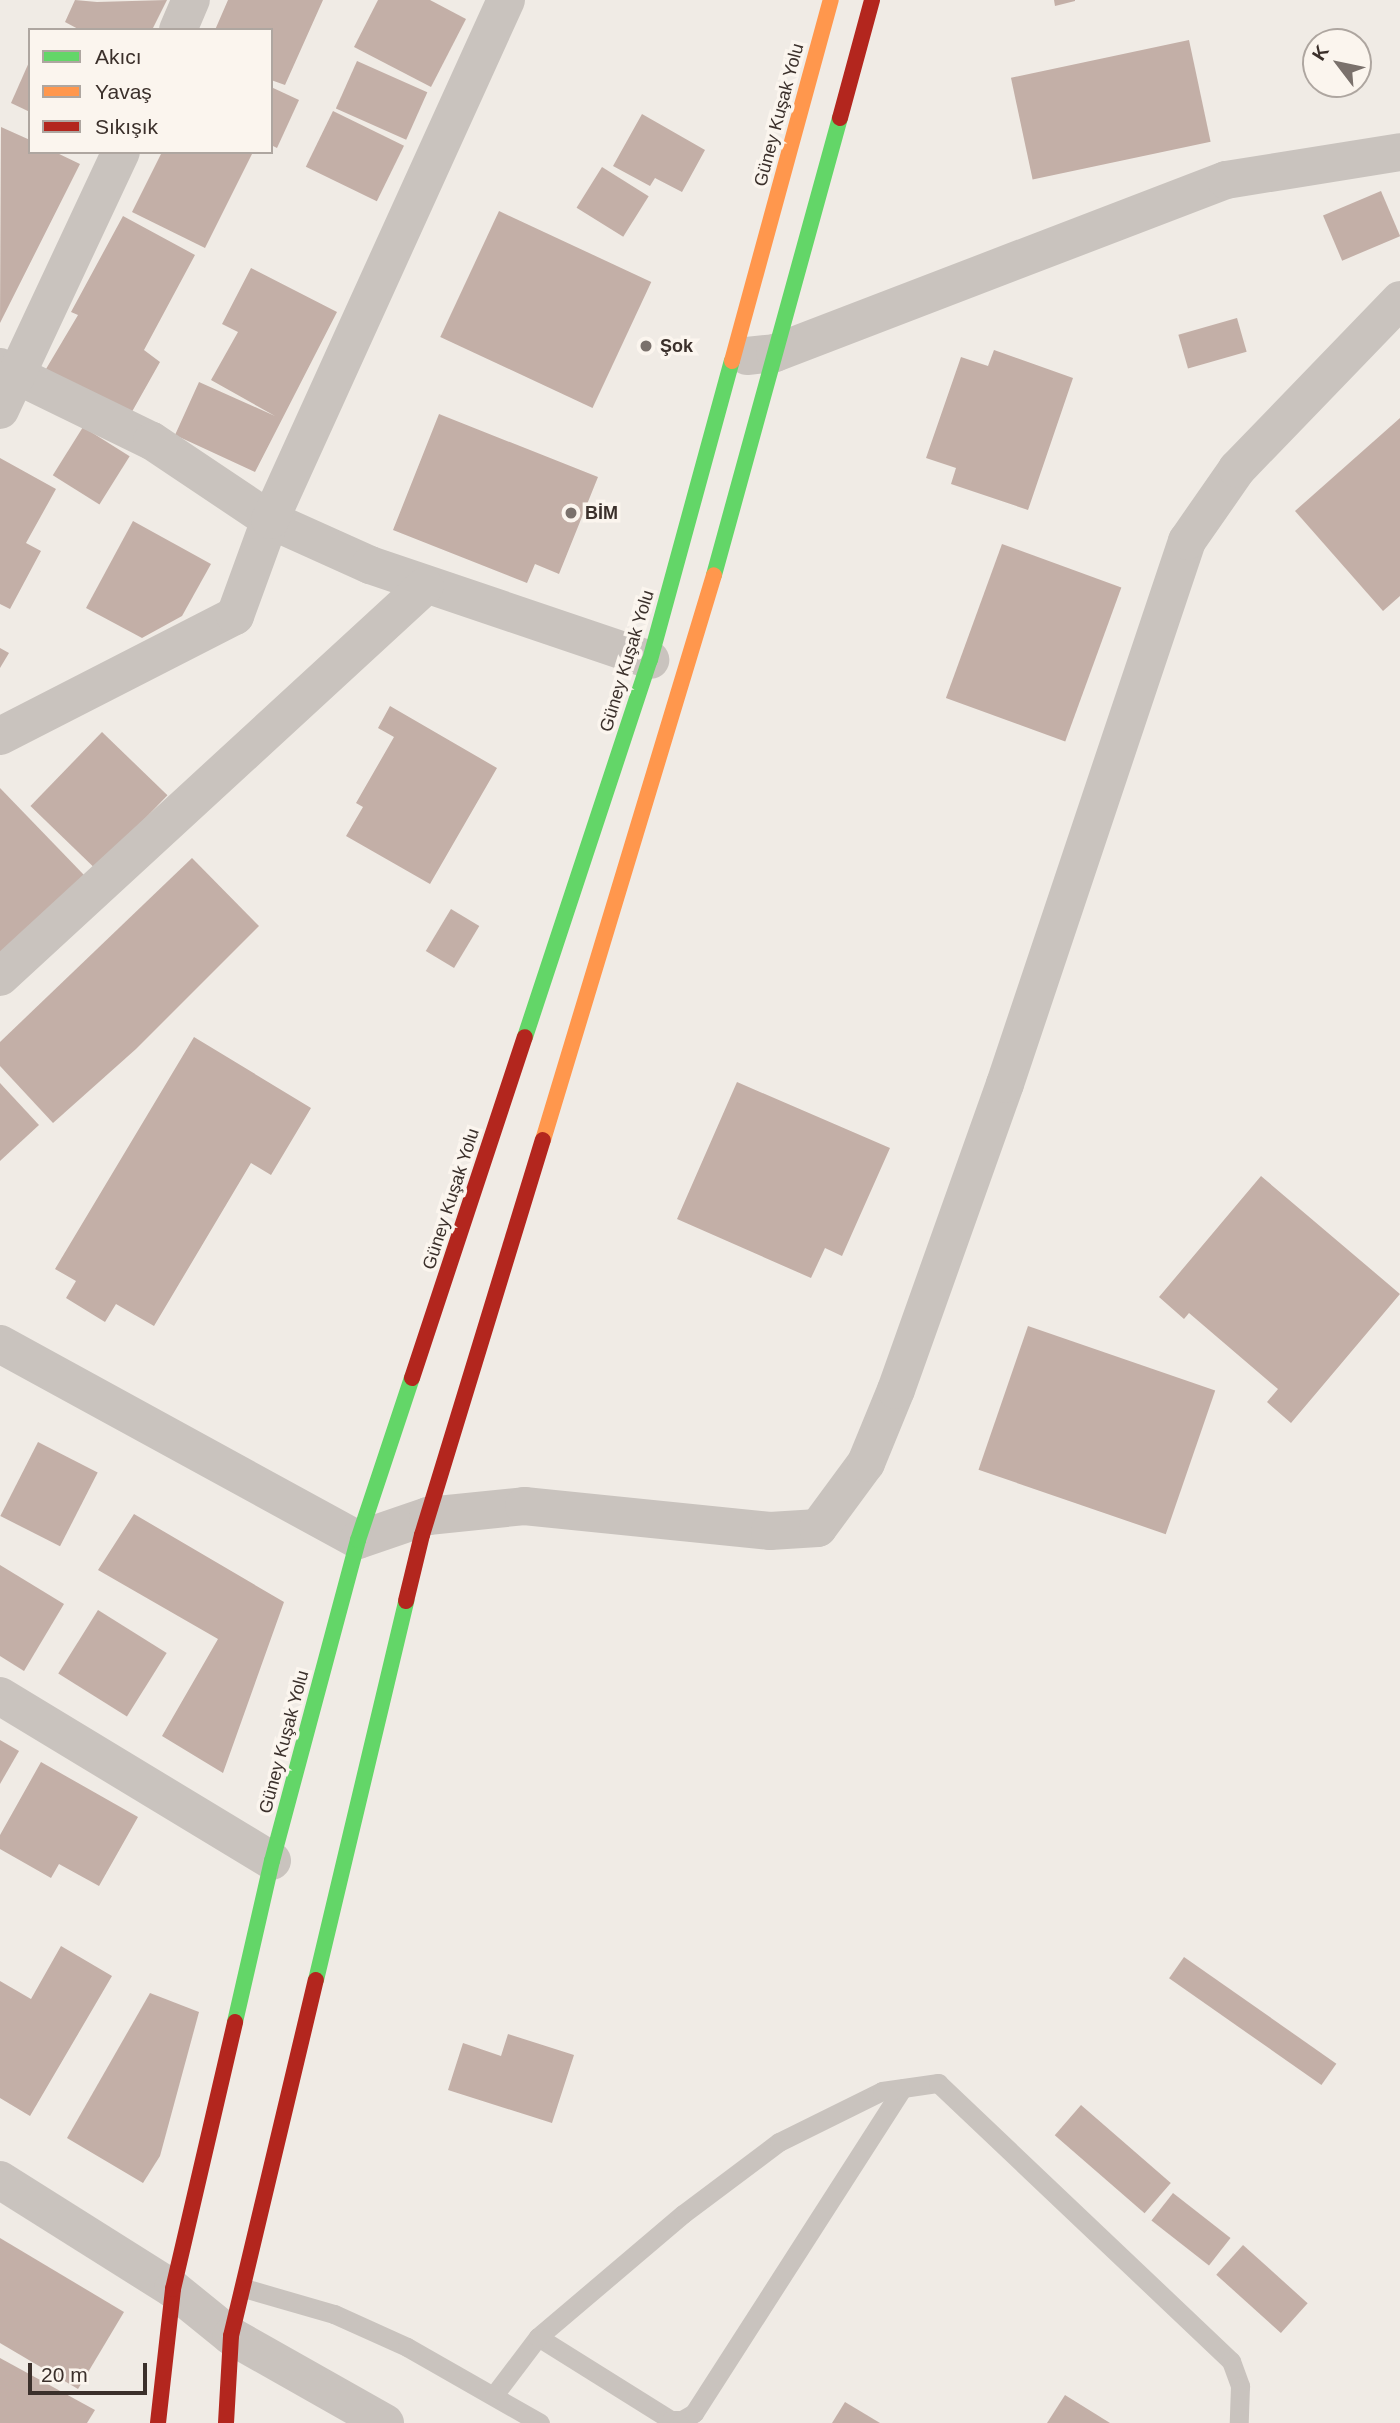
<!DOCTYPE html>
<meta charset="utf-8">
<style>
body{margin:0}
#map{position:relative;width:1400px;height:2423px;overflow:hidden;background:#f0ebe5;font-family:Helvetica,sans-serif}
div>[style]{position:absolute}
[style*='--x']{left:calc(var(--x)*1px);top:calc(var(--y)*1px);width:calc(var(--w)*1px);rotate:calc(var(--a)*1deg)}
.building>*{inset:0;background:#c3afa7;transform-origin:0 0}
.lane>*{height:19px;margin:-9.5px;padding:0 9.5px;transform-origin:9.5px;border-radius:9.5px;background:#c9c3be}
.street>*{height:38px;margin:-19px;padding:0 19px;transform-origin:19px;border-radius:19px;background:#c9c3be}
.fast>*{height:16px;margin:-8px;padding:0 8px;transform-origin:8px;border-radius:8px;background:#63d668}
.slow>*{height:16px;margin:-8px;padding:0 8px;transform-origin:8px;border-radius:8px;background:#ff974d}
.jam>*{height:16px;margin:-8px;padding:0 8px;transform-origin:8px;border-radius:8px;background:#b3261e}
.dots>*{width:19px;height:19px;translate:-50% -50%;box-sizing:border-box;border:4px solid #fbf5ee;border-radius:50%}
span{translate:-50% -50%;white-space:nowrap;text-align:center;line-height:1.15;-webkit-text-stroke:7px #fbf5ee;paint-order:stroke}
.street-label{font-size:18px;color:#3b302b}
.poi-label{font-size:18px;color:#3b302b;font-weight:700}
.left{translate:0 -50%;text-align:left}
.legend{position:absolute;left:28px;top:28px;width:245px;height:126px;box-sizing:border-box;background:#fbf5ee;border:2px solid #aea6a0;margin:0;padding:9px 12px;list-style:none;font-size:21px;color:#3b302b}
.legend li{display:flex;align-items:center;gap:14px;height:35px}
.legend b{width:35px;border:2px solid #aea6a0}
.north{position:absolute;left:1302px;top:28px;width:70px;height:70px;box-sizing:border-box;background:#fbf5ee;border:2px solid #aea6a0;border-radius:50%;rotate:302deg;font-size:19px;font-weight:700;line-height:28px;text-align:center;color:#3b302b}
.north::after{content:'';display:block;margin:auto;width:24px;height:32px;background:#7a716c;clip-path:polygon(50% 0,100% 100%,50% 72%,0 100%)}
.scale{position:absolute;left:28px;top:2363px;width:119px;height:32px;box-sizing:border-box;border:4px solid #3b302b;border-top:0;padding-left:9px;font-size:21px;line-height:24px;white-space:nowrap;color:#3b302b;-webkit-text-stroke:5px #fbf5ee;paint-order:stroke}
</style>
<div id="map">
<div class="building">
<div style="clip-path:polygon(75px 0,97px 2px,167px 0,152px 30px,80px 30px,65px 22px)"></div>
<div style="clip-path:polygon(228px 0,323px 0,285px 85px,271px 80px,271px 30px,215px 30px)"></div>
<div style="clip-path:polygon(378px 0,430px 0,466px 19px,431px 87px,354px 47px)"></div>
<div style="clip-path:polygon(1054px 0,1075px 0,1075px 1px,1055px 6px)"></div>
<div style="left:1189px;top:40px;width:104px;height:182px;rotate:78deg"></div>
<div style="clip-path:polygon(30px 60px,30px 112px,11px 103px)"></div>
<div style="left:357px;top:61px;width:77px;height:52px;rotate:24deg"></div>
<div style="clip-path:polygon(271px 87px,299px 100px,277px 148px,271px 145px)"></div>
<div style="left:333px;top:111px;width:79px;height:62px;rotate:26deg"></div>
<div style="clip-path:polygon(642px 114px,705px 150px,682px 192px,655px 178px,650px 186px,613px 166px)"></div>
<div style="clip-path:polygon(1px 127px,30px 140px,30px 152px,55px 152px,80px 164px,0 323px)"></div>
<div style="clip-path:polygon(162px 152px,253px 152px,205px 248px,132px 212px)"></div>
<div style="left:602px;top:167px;width:55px;height:48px;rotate:32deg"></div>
<div style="left:1381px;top:191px;width:49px;height:63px;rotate:67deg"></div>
<div style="left:499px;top:211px;width:168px;height:139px;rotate:25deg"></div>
<div style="clip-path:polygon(123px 216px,195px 255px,144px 350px,160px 362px,129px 417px,46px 369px,78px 315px,71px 312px)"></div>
<div style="clip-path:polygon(251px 268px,337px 312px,255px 472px,175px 435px,199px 382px,275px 416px,211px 380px,238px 332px,222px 324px)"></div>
<div style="left:1237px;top:318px;width:35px;height:61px;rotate:74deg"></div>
<div style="clip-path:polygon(994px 350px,1073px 378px,1028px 510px,951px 484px,956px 468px,926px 458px,961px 357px,988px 366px)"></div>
<div style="clip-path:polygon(439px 414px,598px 477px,559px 574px,535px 564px,527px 583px,393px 530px)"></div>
<div style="clip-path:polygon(1400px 418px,1400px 596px,1383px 611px,1295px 511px)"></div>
<div style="left:83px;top:427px;width:55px;height:57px;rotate:32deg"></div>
<div style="clip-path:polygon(0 458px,56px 489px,26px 543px,41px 551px,10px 609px,0 604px)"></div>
<div style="clip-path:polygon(133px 521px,211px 564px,182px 616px,142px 638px,86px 608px)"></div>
<div style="left:1002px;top:544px;width:127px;height:164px;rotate:20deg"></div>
<div style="clip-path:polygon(0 648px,9px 653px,0 668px)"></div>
<div style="clip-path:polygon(390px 706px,497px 768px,430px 884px,346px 836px,363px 807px,356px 803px,394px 737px,378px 728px)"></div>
<div style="left:102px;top:732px;width:91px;height:103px;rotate:44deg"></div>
<div style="clip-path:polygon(0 788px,84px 875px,0 956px)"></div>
<div style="clip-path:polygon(192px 858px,259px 926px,136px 1049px,53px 1123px,0 1066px,0 1042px)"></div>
<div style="left:451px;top:909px;width:33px;height:49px;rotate:31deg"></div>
<div style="clip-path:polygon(194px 1037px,311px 1108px,271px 1175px,251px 1163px,154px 1326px,116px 1304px,105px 1322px,66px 1298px,76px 1281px,55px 1269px)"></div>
<div style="clip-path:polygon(737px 1082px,890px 1148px,842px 1256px,825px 1248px,811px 1278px,677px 1219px)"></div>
<div style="clip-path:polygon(0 1083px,39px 1125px,0 1161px)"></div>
<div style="clip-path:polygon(1261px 1176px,1400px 1294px,1291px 1423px,1267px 1402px,1278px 1389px,1189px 1313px,1184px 1319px,1159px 1297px)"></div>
<div style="left:1028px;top:1326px;width:198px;height:152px;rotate:19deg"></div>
<div style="left:38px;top:1442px;width:67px;height:83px;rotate:27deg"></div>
<div style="clip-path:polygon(134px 1514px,284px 1602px,223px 1773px,162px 1736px,218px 1639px,98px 1570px)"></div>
<div style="clip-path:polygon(0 1565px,64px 1604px,24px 1671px,0 1656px)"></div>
<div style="left:98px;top:1610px;width:81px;height:75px;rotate:32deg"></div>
<div style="clip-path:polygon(0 1740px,19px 1751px,0 1784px)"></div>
<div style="clip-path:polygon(41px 1762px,138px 1817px,99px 1886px,59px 1864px,51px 1878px,0 1849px,0 1835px)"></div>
<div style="clip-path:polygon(61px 1946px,112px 1976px,30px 2116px,0 2098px,0 1981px,31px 1999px)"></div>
<div style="left:1184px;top:1957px;width:186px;height:26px;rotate:35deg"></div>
<div style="clip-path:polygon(150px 1993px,199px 2012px,160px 2156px,143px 2183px,67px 2138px)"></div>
<div style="clip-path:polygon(508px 2034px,574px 2055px,552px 2123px,448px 2090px,463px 2043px,501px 2056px)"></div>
<div style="left:1081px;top:2105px;width:119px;height:40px;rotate:41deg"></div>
<div style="left:1173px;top:2193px;width:73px;height:35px;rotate:38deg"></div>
<div style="clip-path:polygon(0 2238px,124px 2312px,78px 2389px,0 2343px)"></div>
<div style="left:1243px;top:2245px;width:87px;height:40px;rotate:42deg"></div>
<div style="clip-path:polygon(0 2358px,95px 2410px,87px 2423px,0 2423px)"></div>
<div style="clip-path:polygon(1065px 2395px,1110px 2423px,1047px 2423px)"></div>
<div style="clip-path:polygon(845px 2402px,880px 2423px,832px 2423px)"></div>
</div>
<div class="lane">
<div style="--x:244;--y:2288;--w:94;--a:16.1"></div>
<div style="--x:334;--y:2314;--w:80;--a:24.3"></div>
<div style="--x:407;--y:2347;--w:153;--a:29.7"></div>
<div style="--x:538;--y:2337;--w:157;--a:32"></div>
<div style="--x:671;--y:2420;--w:11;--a:0"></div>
<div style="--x:682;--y:2420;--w:14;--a:-30"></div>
<div style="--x:694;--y:2413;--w:386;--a:-57.3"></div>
<div style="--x:494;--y:2395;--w:73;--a:-52.8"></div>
<div style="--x:538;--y:2337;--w:190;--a:-40.3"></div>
<div style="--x:683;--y:2214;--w:120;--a:-36.9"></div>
<div style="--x:779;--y:2142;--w:115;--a:-26.3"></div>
<div style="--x:882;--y:2091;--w:57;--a:-8.1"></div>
<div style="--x:938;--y:2083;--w:404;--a:43.5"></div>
<div style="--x:1231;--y:2361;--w:27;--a:70"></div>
<div style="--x:1240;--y:2386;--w:37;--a:92"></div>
</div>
<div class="street">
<div style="--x:178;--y:30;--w:33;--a:-67"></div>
<div style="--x:747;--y:356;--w:28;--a:-6"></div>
<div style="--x:775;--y:353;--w:483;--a:-21"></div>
<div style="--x:1226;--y:180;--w:176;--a:-9.1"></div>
<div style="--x:0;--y:367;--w:169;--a:26"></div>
<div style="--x:152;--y:441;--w:142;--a:33.8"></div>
<div style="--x:270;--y:520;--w:110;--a:24.2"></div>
<div style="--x:370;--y:565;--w:296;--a:18.7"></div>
<div style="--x:0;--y:410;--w:285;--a:-64.9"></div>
<div style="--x:0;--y:736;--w:264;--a:-27.1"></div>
<div style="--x:235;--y:616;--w:102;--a:-70"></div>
<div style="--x:270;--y:520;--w:571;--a:-65.59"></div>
<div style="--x:0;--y:977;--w:577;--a:-42.61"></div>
<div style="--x:0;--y:1344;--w:408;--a:28.7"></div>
<div style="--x:358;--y:1540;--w:74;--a:-18.9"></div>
<div style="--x:428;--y:1516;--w:97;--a:-5.9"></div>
<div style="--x:524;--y:1506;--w:247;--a:5.8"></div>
<div style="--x:770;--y:1531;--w:48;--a:-3.6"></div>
<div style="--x:818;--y:1528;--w:81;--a:-53.6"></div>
<div style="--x:866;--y:1463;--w:79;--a:-67.7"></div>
<div style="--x:896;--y:1390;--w:325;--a:-70.4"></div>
<div style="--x:1005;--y:1084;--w:573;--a:-71.47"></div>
<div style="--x:1187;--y:541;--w:88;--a:-55.2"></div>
<div style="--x:1237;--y:469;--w:235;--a:-46"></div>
<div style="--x:0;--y:1696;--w:318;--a:31.2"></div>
<div style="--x:0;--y:2180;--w:204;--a:32.2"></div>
<div style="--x:173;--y:2289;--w:75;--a:39"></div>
<div style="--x:231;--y:2336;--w:177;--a:29.5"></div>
</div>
<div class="fast">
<div style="--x:714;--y:575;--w:474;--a:-74.6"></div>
<div style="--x:525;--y:1037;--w:397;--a:-71.7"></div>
<div style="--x:650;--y:660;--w:310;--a:-74.7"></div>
<div style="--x:316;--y:1980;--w:390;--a:-76.6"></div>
<div style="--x:235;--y:2022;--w:165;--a:-77.1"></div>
<div style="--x:272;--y:1861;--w:332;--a:-75"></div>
<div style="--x:358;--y:1540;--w:171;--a:-71.6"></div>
</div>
<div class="slow">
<div style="--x:732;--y:361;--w:374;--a:-74.7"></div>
<div style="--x:543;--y:1140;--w:590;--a:-73.16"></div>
</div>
<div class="jam">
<div style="--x:840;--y:118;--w:122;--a:-74.8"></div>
<div style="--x:412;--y:1378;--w:359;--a:-71.7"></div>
<div style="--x:406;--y:1601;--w:68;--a:-76.4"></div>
<div style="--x:422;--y:1535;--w:413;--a:-73"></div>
<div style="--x:158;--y:2423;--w:135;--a:-83.6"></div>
<div style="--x:173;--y:2289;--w:274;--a:-76.9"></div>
<div style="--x:226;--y:2423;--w:87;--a:-86.7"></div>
<div style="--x:231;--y:2336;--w:366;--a:-76.6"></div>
</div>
<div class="dots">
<div style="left:646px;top:346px;background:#7a716c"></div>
<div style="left:571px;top:513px;background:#7a716c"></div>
</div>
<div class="street-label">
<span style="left:779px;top:115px;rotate:-75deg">Güney Kuşak Yolu</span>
<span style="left:627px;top:661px;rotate:-73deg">Güney Kuşak Yolu</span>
<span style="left:451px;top:1199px;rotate:-72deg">Güney Kuşak Yolu</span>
<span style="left:284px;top:1742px;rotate:-75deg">Güney Kuşak Yolu</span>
</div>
<div class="poi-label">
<span class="left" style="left:660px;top:346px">Şok</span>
<span class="left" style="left:585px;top:513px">BİM</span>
</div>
<ul class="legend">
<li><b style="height:9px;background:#63d668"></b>Akıcı</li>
<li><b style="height:9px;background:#ff974d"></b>Yavaş</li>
<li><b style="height:9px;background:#b3261e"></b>Sıkışık</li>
</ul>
<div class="north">K</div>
<div class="scale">20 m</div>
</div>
